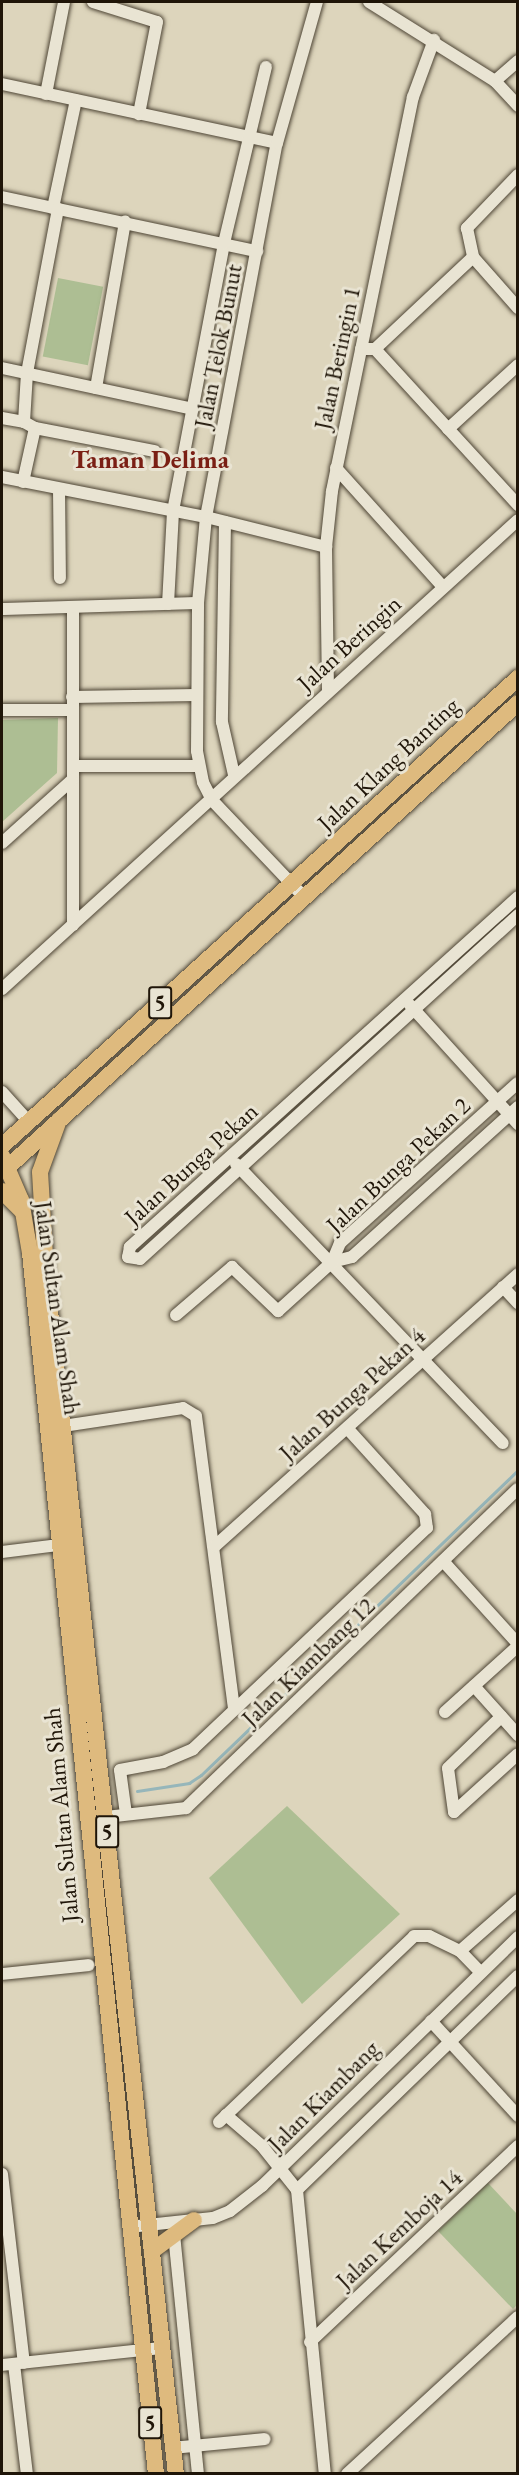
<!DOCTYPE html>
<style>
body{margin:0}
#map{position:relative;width:519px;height:2475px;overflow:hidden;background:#ddd5bc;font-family:"EB Garamond",serif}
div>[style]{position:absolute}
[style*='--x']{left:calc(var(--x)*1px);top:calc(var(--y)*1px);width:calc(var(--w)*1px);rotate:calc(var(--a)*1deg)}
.green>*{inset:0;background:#adbe93;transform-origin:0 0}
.stream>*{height:3px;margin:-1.5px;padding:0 1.5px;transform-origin:1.5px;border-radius:1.5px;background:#96b6ba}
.roads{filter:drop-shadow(0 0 2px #4e4535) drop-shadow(0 0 2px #4e4535)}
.minor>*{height:12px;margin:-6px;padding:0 6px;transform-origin:6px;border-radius:6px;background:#e9e4d3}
.highway>*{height:16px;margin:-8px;padding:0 8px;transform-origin:8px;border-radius:8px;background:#deba7e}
span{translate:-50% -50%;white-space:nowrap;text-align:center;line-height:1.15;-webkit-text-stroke:6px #e9e4d3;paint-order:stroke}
.shield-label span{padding:2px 4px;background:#e9e4d3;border:2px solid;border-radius:4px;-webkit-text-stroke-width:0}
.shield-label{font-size:22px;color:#1f1508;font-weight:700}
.street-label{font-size:24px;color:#1f1508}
.neighbourhood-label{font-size:26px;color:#7a1f14;font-weight:700}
.frame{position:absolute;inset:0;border:3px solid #1f1508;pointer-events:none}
</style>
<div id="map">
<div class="green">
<div style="left:58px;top:278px;width:46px;height:80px;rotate:11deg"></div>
<div style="clip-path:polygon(58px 718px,57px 773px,2px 822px,2px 720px)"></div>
<div style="clip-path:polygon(287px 1806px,400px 1914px,302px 2004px,209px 1878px)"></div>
<div style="clip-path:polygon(488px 2183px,517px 2214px,518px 2304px,513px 2309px,438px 2231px)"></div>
</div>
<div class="stream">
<div style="--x:137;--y:1791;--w:53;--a:-8.7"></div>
<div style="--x:189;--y:1783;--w:14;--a:-34"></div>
<div style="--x:201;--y:1775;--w:440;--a:-43.9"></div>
</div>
<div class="roads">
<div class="minor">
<div style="--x:93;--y:2;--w:67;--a:17.4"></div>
<div style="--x:157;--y:22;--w:94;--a:101.1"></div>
<div style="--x:369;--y:2;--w:149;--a:32.1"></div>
<div style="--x:495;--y:81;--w:34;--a:47"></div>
<div style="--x:495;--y:81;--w:30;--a:-41"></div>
<div style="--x:2;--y:84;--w:281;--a:12.1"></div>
<div style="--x:46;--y:94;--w:94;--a:-78.9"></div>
<div style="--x:518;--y:175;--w:74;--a:133.9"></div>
<div style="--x:467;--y:228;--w:30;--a:78"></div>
<div style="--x:473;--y:257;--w:68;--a:48.6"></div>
<div style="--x:2;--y:197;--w:261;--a:12"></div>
<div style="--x:53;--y:208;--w:110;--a:-78"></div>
<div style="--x:361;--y:349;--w:14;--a:0"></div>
<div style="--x:375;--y:349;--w:212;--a:47.5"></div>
<div style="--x:375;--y:349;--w:134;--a:-43.2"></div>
<div style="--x:2;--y:368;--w:195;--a:12.1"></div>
<div style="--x:96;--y:388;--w:169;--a:-80.1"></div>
<div style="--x:2;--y:418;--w:22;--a:10"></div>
<div style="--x:35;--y:428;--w:122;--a:10.9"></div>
<div style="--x:448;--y:429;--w:95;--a:-42.4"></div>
<div style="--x:336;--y:468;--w:160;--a:48"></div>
<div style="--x:2;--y:477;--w:208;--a:11.1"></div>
<div style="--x:206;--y:517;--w:124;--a:14"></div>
<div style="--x:23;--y:482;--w:55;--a:-77.5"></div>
<div style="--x:35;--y:428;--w:13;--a:-151"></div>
<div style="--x:24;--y:422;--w:49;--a:-86.5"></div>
<div style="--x:27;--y:373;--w:167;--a:-79.3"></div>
<div style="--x:59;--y:489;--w:89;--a:89.4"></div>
<div style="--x:225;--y:522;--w:200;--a:90.9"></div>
<div style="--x:222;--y:722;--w:54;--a:77.2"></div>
<div style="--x:168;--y:604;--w:93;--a:-86.9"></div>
<div style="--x:173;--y:511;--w:273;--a:-79.2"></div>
<div style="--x:224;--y:243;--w:181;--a:-76.6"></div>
<div style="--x:73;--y:607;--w:318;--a:90"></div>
<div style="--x:2;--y:609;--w:196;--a:-1.8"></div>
<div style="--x:328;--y:691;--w:144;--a:-90.8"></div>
<div style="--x:326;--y:547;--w:56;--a:-83.9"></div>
<div style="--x:332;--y:491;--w:402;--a:-78.4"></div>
<div style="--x:413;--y:97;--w:61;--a:-69.8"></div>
<div style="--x:72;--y:697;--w:124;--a:-0.9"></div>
<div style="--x:2;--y:710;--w:70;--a:0"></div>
<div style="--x:73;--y:766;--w:125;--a:0"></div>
<div style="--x:2;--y:843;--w:94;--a:-42"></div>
<div style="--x:304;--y:897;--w:134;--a:-133.5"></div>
<div style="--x:212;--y:800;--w:20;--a:-117"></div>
<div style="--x:203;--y:782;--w:32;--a:-101"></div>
<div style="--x:197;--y:751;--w:148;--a:-89.6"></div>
<div style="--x:198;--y:603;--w:86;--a:-84.7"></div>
<div style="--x:206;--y:517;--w:381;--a:-79.3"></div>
<div style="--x:277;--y:143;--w:147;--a:-74.2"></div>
<div style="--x:518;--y:897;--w:523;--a:137.95"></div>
<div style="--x:130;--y:1247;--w:10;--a:101"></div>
<div style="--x:128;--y:1257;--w:12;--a:9"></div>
<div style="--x:140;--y:1259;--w:511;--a:-42.3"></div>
<div style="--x:2;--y:989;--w:697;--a:-42.27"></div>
<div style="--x:410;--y:1005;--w:161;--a:47.8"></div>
<div style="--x:2;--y:1092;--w:39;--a:48"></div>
<div style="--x:236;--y:1164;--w:386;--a:46.3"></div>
<div style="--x:332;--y:1262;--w:21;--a:-14"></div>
<div style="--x:352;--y:1257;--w:224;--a:-42.1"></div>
<div style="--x:503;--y:1287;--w:22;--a:47"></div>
<div style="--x:176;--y:1315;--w:74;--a:-40.6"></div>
<div style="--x:232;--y:1267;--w:64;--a:43.7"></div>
<div style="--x:278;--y:1311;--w:73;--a:-42.2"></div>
<div style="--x:332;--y:1262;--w:21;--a:-67"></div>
<div style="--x:340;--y:1243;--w:239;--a:-42"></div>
<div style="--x:63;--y:1426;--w:121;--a:-8.5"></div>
<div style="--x:183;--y:1408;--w:15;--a:32"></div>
<div style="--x:196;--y:1416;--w:295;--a:82.6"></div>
<div style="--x:215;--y:1546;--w:407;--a:-41.9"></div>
<div style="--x:2;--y:1552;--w:64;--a:-7.1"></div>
<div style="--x:443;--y:1561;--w:112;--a:47.9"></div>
<div style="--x:474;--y:1686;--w:66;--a:48.1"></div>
<div style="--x:445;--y:1712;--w:98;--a:-42.1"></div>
<div style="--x:454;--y:1812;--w:44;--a:-97.8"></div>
<div style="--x:448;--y:1768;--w:74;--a:-43.9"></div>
<div style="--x:454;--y:1812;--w:86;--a:-42.2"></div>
<div style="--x:126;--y:1814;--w:44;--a:-97.8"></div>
<div style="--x:120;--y:1770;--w:44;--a:-10.5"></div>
<div style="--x:163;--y:1762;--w:33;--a:-23"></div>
<div style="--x:193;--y:1749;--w:322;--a:-43.4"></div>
<div style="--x:427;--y:1528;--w:14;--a:-98"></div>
<div style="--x:425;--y:1514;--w:116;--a:-132.2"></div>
<div style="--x:106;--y:1817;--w:81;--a:-6.4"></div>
<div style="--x:186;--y:1808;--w:460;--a:-43.9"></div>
<div style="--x:460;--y:1951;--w:77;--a:-41.3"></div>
<div style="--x:2;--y:1974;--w:87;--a:-5.9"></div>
<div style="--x:431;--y:2021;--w:129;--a:47.5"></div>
<div style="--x:226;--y:2115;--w:48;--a:40.7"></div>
<div style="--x:262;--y:2146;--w:56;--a:51.5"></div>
<div style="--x:219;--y:2122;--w:269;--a:-43.6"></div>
<div style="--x:414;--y:1936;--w:15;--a:0"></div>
<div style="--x:429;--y:1936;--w:34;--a:26"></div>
<div style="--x:460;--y:1951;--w:29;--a:46"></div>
<div style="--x:2;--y:2174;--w:190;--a:83.4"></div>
<div style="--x:297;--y:2190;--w:308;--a:-44.1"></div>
<div style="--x:297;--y:2190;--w:285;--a:84.4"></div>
<div style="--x:129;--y:2227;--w:84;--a:-6.1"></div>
<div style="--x:213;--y:2218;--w:18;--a:-22"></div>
<div style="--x:230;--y:2211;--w:41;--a:-38"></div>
<div style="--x:262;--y:2186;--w:357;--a:-44.2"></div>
<div style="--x:174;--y:2234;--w:241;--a:84.3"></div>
<div style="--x:310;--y:2342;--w:286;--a:-43.3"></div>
<div style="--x:14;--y:2364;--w:111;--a:83.3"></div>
<div style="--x:2;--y:2365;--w:161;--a:-6.1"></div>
<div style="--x:173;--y:2448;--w:92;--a:-5.6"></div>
<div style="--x:347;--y:2474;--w:232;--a:-42.6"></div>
</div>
<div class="highway">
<div style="--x:59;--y:1120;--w:55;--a:110.1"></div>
<div style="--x:40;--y:1172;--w:102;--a:86.6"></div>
<div style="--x:46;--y:1274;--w:1207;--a:83.82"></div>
<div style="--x:2;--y:1146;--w:697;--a:-42.21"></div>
<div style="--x:2;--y:1156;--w:48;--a:66.6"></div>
<div style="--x:21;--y:1200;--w:54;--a:80.4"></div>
<div style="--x:30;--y:1253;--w:1227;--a:84.11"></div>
<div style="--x:8;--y:1167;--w:689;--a:-42.3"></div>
<div style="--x:2;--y:1191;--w:27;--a:45"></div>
<div style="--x:152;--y:2251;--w:52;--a:-36.4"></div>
</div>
</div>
<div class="shield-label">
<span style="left:160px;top:1003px">5</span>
<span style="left:107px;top:1832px">5</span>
<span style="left:150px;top:2423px">5</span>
</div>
<div class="street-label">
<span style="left:218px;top:346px;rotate:-79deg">Jalan Telok Bunut</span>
<span style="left:337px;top:358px;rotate:-78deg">Jalan Beringin 1</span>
<span style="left:349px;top:643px;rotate:-42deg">Jalan Beringin</span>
<span style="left:388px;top:764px;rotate:-43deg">Jalan Klang Banting</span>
<span style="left:191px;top:1164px;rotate:-42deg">Jalan Bunga Pekan</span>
<span style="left:398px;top:1165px;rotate:-43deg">Jalan Bunga Pekan 2</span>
<span style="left:58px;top:1308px;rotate:82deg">Jalan Sultan Alam Shah</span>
<span style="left:352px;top:1394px;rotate:-42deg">Jalan Bunga Pekan 4</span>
<span style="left:308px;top:1662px;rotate:-44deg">Jalan Kiambang 12</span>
<span style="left:61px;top:1815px;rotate:-95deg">Jalan Sultan Alam Shah</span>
<span style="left:323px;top:2096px;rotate:-45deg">Jalan Kiambang</span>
<span style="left:399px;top:2229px;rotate:-43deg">Jalan Kemboja 14</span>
</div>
<div class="neighbourhood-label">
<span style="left:150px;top:460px">Taman Delima</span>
</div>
<div class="frame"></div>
</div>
